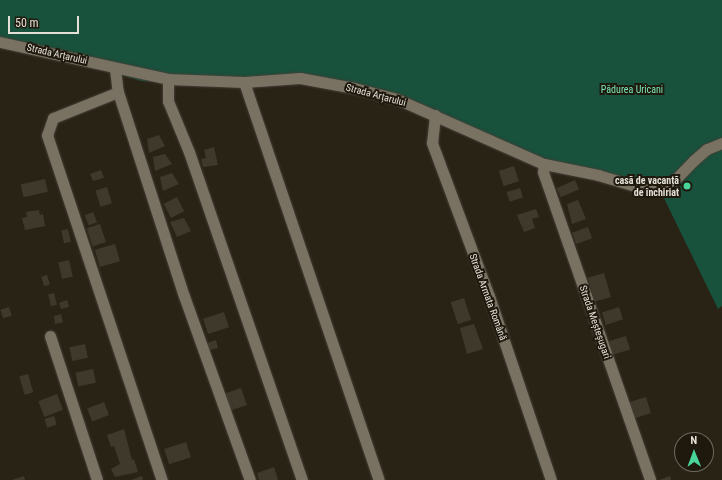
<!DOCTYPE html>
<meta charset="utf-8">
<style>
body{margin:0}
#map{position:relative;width:722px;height:480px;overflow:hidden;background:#292316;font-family:"Roboto Condensed",sans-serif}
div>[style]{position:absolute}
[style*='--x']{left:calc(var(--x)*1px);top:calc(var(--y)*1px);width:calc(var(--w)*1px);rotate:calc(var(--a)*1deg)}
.green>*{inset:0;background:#18513c}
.building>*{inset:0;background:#3f392c;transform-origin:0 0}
.roads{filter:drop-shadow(0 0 1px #443f36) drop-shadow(0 0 1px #443f36)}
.minor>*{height:11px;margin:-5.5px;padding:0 5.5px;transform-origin:5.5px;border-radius:5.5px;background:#797263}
.dots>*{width:11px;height:11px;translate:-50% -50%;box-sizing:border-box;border:2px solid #1f190d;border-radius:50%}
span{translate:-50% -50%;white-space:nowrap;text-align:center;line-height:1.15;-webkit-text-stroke:4px #1f190d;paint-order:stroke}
.street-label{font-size:10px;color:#e4e0d8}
.park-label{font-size:10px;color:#7beabc}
.poi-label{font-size:10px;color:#e4e0d8;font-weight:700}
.right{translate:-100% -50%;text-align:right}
.north{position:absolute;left:674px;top:432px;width:40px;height:40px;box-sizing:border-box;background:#1f190d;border:1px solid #6e695e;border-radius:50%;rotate:359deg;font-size:11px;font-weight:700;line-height:16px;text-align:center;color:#e4e0d8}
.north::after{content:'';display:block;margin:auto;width:14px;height:18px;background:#49d49c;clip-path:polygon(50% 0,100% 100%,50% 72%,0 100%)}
.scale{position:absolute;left:8px;top:16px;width:71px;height:18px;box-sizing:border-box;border:2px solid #e4e0d8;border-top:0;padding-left:5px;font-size:12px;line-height:14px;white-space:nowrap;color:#e4e0d8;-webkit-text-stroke:3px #1f190d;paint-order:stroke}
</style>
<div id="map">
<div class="green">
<div style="clip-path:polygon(0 0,722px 0,722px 306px,718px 309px,659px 188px,549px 162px,436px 113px,300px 80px,240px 86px,141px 81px,0 38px)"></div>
</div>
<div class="building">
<div style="clip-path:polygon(159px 135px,165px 146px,149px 153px,147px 139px)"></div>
<div style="clip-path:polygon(214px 147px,218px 165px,203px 167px,201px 159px,206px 158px,204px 150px)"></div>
<div style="clip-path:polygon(165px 154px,172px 164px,155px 171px,153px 157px)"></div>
<div style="left:514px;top:166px;width:16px;height:16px;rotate:72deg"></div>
<div style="clip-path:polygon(101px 170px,104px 178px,93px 181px,90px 174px)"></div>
<div style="clip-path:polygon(172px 173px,179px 184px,163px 191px,160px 177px)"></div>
<div style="left:45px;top:179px;width:13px;height:25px;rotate:77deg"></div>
<div style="left:575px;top:180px;width:10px;height:20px;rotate:66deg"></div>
<div style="left:107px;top:187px;width:17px;height:12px;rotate:73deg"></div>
<div style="left:520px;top:188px;width:10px;height:14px;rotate:73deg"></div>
<div style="left:177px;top:197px;width:16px;height:15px;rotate:63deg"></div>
<div style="clip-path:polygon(578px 200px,586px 219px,572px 224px,567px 204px)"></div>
<div style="clip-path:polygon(536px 209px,539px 217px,532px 219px,535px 228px,524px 232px,517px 215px)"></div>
<div style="clip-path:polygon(39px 210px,40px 215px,43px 214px,45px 226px,25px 230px,22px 218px,27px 217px,26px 212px)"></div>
<div style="left:93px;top:212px;width:11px;height:9px;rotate:68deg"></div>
<div style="clip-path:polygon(184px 218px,191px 231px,177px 237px,170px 222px)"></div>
<div style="left:100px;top:224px;width:19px;height:14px;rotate:72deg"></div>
<div style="left:588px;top:227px;width:12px;height:17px;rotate:70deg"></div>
<div style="left:68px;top:229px;width:13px;height:7px;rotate:77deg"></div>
<div style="left:115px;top:244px;width:18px;height:21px;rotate:74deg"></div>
<div style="left:69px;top:260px;width:17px;height:11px;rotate:77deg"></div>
<div style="left:604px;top:273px;width:25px;height:17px;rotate:74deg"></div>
<div style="left:47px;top:275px;width:10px;height:6px;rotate:73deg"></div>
<div style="left:54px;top:293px;width:12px;height:6px;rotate:76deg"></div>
<div style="left:464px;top:298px;width:23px;height:14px;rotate:72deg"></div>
<div style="clip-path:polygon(67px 300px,69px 307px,61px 309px,59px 303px)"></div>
<div style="left:9px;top:307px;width:9px;height:9px;rotate:72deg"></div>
<div style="left:619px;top:307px;width:13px;height:18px;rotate:72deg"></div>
<div style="left:224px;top:312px;width:16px;height:22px;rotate:72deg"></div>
<div style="clip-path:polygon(61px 314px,63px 322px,55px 324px,54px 316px)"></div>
<div style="clip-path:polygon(474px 324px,483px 349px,467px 354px,460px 328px)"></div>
<div style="left:626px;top:336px;width:14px;height:18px;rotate:73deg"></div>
<div style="clip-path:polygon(216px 340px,218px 348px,209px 350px,207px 343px)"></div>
<div style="left:85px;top:344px;width:14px;height:16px;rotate:78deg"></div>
<div style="left:93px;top:369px;width:14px;height:18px;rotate:78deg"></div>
<div style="left:28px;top:374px;width:19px;height:9px;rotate:74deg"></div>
<div style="left:241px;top:388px;width:18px;height:17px;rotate:71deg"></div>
<div style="left:57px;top:394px;width:17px;height:20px;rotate:69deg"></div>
<div style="left:646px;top:397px;width:17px;height:18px;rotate:73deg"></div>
<div style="left:104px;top:402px;width:14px;height:18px;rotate:69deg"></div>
<div style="left:54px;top:416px;width:9px;height:10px;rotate:72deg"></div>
<div style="clip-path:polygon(124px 429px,132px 460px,134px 459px,138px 472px,115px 477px,111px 469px,120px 464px,114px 446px,111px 447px,107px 435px)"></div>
<div style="left:186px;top:442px;width:16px;height:23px;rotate:72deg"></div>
<div style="clip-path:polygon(274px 467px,278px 480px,259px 480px,257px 473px)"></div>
<div style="clip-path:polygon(24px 476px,25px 480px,12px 480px)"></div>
<div style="clip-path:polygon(142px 476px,143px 480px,131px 480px)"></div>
<div style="clip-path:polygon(670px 476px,671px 480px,659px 480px)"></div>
</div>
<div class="roads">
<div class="minor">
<div style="--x:0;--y:42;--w:172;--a:12.4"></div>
<div style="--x:168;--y:79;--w:76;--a:2.3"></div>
<div style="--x:244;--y:82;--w:56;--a:-4.1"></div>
<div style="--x:300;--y:78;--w:55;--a:10.5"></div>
<div style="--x:354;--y:88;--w:44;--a:14.3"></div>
<div style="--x:397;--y:99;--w:161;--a:23.9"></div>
<div style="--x:544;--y:164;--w:55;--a:11.5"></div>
<div style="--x:598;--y:175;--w:53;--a:16.4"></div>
<div style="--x:649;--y:190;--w:17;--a:-3"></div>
<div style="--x:666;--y:189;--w:39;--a:-46"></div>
<div style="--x:693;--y:161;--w:18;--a:-41"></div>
<div style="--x:707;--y:149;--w:16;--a:-22"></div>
<div style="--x:115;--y:69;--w:23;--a:83"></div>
<div style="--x:118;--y:92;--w:70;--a:158.2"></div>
<div style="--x:53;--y:118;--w:18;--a:109"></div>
<div style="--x:47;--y:135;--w:364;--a:71.6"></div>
<div style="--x:168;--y:79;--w:22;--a:90"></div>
<div style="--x:168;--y:101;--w:55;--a:67.6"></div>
<div style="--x:189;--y:152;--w:347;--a:71"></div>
<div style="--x:244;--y:82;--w:420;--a:71.3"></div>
<div style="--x:118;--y:92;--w:214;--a:72.1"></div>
<div style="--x:184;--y:296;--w:195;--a:70.3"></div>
<div style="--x:435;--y:115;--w:28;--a:96"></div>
<div style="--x:432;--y:143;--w:163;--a:69.6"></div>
<div style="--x:489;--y:296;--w:194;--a:71.4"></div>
<div style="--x:544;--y:164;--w:8;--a:97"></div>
<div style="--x:543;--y:172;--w:326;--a:70.8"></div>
<div style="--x:50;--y:336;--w:151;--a:71.9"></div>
</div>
</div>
<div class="dots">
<div style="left:687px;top:186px;background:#49d49c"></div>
</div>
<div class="street-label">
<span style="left:57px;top:54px;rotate:13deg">Strada Arțarului</span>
<span style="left:376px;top:95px;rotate:15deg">Strada Arțarului</span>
<span style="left:488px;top:297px;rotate:70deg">Strada Armata Română</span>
<span style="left:595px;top:322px;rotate:71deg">Strada Meșteșugari</span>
</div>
<div class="park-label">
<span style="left:632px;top:90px">Pădurea Uricani</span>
</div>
<div class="poi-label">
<span class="right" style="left:679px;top:186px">casă de vacanță<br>de închiriat</span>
</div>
<div class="north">N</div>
<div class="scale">50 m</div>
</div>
